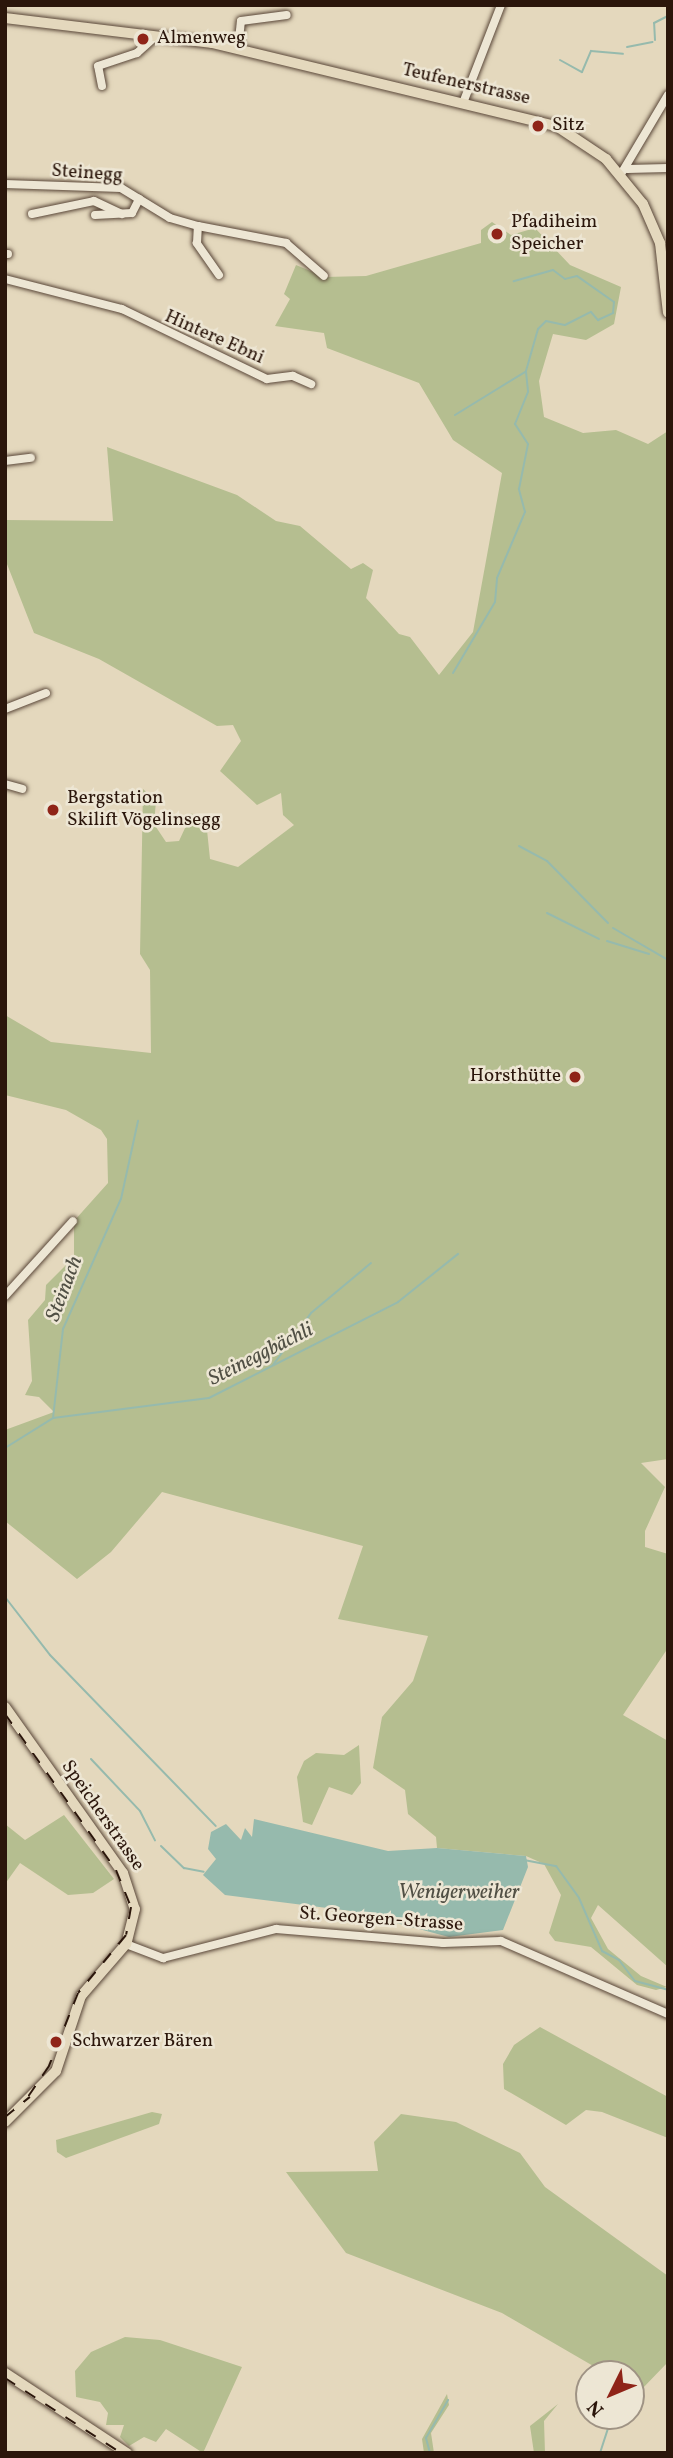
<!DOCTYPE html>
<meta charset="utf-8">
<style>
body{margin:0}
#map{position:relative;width:673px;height:2458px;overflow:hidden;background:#e4d8bd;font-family:Vollkorn,serif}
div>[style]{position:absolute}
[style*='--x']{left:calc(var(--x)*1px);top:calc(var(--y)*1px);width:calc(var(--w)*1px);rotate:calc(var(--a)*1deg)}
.green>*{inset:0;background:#b5be90}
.water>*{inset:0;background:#96baad}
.stream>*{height:2px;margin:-1px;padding:0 1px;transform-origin:1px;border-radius:1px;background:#96baad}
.roads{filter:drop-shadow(0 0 2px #594638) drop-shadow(0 0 2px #594638)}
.minor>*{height:8px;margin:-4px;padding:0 4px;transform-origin:4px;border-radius:4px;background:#ede6d4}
.major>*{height:10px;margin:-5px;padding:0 5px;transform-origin:5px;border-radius:5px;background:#e4d8bd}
.rail>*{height:2px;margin-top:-1px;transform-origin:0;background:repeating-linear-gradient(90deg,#2b160b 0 12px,transparent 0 24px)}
.dots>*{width:19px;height:19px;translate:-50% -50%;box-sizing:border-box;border:4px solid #ede6d4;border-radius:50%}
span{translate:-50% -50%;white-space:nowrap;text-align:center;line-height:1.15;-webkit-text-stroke:5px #ede6d4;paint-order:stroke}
.poi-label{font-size:19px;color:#2b160b}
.left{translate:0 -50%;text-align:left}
.right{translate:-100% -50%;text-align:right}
.street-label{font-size:19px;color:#2b160b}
.water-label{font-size:21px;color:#504f44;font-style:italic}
.frame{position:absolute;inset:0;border:7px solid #2b160b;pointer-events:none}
.north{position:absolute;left:575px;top:2360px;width:70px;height:70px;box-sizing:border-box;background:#ede6d4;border:2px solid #9f9384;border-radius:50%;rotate:227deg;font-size:19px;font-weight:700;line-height:28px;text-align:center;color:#2b160b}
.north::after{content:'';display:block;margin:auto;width:24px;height:32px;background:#8f2418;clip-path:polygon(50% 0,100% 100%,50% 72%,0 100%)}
</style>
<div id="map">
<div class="green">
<div style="clip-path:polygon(492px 222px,511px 235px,535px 228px,570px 265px,621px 287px,614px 324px,586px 340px,553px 334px,539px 381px,544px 417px,583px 433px,616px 430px,648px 444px,668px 431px,668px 1459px,641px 1463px,665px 1487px,645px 1531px,645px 1547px,668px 1554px,668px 1648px,623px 1715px,668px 1741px,668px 1967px,598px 1905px,591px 1918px,608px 1949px,641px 1976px,667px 1987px,656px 1990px,637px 1985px,591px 1947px,555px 1941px,549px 1933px,561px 1895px,544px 1864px,526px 1856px,437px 1848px,436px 1837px,408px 1814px,405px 1790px,373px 1768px,382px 1717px,413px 1681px,428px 1636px,338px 1619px,363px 1546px,162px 1492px,111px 1552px,77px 1579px,5px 1521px,5px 1430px,54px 1412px,39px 1397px,25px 1395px,32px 1381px,28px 1320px,45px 1300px,46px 1285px,74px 1257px,74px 1221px,108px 1183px,107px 1139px,101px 1130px,66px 1110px,5px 1095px,5px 1015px,51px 1042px,151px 1053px,150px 970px,140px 954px,143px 789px,156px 801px,154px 824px,166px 842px,179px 841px,192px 813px,197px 827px,207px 830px,210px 859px,238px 867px,294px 825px,283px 815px,281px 793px,257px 805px,220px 771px,241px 741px,233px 725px,217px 726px,99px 659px,34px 633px,5px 559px,5px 520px,113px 521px,107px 447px,237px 495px,276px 521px,300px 526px,351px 569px,363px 563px,373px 570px,366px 598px,399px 634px,410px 637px,439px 675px,473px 632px,502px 473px,453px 440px,419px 383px,327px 348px,324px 333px,275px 326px,290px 299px,284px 294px,296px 265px,325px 277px,366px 276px,481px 243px,481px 230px)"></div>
<div style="clip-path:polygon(359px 1745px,361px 1783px,352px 1795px,329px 1787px,312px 1825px,303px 1822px,297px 1777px,304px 1761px,316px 1753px,344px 1755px)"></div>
<div style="clip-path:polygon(64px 1815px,114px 1879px,93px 1893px,68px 1895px,20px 1863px,5px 1884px,5px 1824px,25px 1840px)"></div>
<div style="clip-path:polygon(540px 2027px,668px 2097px,668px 2138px,602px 2112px,586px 2110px,566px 2125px,504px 2089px,503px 2064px,514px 2045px)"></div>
<div style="clip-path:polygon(152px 2112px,162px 2114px,159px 2124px,66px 2158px,57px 2152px,56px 2140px)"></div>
<div style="clip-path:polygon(401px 2114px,456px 2122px,520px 2153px,545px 2187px,668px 2276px,668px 2362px,641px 2390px,631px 2386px,631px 2374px,607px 2374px,502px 2313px,346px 2253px,286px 2172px,378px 2171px,374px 2142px)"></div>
<div style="clip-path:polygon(125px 2337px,160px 2340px,242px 2367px,203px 2453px,166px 2429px,156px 2442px,144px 2437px,129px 2446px,120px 2437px,124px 2425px,106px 2425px,108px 2413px,100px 2402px,76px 2397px,75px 2371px,91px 2352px)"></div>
<div style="clip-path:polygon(447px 2394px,449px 2405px,431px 2433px,434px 2453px,424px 2453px,422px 2439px)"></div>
<div style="clip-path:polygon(558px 2404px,544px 2421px,545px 2453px,534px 2453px,530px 2426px)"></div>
</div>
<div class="water">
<div style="clip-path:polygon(254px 1819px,388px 1851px,437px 1848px,526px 1856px,528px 1867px,503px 1930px,449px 1937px,351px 1911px,225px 1895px,203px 1875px,216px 1859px,208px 1849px,211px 1832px,226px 1824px,241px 1840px,245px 1828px,252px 1837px)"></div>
</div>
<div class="stream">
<div style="--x:655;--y:40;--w:17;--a:-93"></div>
<div style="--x:654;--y:23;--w:16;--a:-27"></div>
<div style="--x:627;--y:47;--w:26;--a:-11"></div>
<div style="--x:560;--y:60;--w:25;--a:29"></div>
<div style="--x:582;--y:72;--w:23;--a:-67"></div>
<div style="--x:591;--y:51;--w:32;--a:5"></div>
<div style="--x:455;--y:415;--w:82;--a:-31.6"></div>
<div style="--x:453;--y:673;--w:82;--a:-59.4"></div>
<div style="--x:495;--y:602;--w:24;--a:-85"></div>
<div style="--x:497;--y:578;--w:72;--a:-67"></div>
<div style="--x:525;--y:512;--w:24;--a:-105"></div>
<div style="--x:519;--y:489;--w:46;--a:-78.7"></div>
<div style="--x:528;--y:444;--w:24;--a:-123"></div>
<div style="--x:515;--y:424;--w:35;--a:-68"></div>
<div style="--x:528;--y:391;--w:20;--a:-96"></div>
<div style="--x:526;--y:371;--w:44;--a:-74.1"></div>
<div style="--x:538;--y:329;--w:11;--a:-45"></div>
<div style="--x:546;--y:321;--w:19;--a:12"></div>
<div style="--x:565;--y:325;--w:29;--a:-27"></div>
<div style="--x:591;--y:312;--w:11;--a:49"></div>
<div style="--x:598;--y:320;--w:17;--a:-25"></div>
<div style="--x:613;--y:313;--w:11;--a:-85"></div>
<div style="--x:614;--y:302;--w:45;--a:-144.9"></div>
<div style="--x:577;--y:276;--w:12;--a:166"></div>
<div style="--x:565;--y:279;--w:15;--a:-143"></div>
<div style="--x:553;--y:270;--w:41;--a:164.2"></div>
<div style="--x:519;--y:846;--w:32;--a:28"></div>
<div style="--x:547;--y:861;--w:87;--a:45.5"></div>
<div style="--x:547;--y:913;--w:58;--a:26.6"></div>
<div style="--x:613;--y:928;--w:64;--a:30.2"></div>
<div style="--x:607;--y:941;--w:44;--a:17.2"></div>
<div style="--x:273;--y:1365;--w:64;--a:-53.8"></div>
<div style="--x:311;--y:1313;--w:78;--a:-39.8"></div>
<div style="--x:53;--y:1418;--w:157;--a:-7.3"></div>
<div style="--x:209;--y:1398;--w:212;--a:-26.9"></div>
<div style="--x:398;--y:1302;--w:77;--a:-38.7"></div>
<div style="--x:5;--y:1448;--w:57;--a:-32"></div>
<div style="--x:53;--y:1418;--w:90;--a:-83.6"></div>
<div style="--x:63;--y:1329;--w:142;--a:-66"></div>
<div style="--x:121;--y:1199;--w:80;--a:-77.7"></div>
<div style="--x:5;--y:1597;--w:73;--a:52.2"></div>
<div style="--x:50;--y:1655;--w:238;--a:45.9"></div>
<div style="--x:91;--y:1759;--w:71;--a:46.7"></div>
<div style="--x:140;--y:1811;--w:33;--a:63"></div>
<div style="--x:161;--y:1846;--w:32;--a:44"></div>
<div style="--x:184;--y:1868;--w:20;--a:11"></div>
<div style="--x:524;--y:1860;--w:33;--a:11"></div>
<div style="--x:556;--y:1866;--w:39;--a:54"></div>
<div style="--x:579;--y:1898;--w:58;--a:66.5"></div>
<div style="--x:602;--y:1951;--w:19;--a:28"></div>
<div style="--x:619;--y:1960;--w:26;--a:53"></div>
<div style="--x:635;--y:1981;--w:34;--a:15"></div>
<div style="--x:430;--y:2453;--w:16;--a:-105"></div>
<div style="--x:426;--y:2438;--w:44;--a:-59.9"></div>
<div style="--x:600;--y:2453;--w:28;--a:-72"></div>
</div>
<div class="roads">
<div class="minor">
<div style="--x:238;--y:49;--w:28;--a:-84"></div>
<div style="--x:241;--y:21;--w:46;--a:-7.4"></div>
<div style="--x:102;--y:86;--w:20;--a:-101"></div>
<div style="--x:98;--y:66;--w:41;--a:-18.4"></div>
<div style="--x:137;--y:53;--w:25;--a:-42"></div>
<div style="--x:463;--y:103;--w:105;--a:-68.8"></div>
<div style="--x:627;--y:169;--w:41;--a:-1.4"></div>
<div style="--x:621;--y:174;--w:92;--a:-59.3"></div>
<div style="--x:5;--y:184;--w:116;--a:2"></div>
<div style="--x:121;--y:188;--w:57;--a:31.5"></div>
<div style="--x:170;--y:218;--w:29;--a:16"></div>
<div style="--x:32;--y:214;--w:63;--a:-11.8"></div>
<div style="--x:94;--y:201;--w:31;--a:25"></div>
<div style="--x:95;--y:215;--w:37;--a:-3"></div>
<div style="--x:132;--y:213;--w:16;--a:-63"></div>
<div style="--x:5;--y:254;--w:3;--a:0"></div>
<div style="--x:219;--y:275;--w:39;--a:-125"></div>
<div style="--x:197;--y:243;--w:17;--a:-87"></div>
<div style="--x:198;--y:226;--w:90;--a:10.9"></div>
<div style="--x:286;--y:243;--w:50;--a:41"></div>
<div style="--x:5;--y:279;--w:121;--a:14.4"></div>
<div style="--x:122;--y:309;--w:161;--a:25.8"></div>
<div style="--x:267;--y:379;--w:26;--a:-7"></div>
<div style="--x:293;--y:376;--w:20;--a:24"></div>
<div style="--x:5;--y:461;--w:26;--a:-7"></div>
<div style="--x:5;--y:709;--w:44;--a:-21.3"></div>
<div style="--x:5;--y:784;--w:18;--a:16"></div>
<div style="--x:5;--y:1296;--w:101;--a:-47.8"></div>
<div style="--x:126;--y:1944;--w:40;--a:21"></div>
<div style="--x:163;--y:1958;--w:117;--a:-14.4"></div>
<div style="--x:276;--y:1929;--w:168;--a:4.8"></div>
<div style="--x:443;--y:1943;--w:58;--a:-2"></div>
<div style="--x:501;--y:1941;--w:182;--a:23.6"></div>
</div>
<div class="major">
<div style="--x:5;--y:18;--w:209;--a:6.9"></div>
<div style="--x:212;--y:43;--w:356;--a:13.6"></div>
<div style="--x:558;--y:127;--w:58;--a:33.7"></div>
<div style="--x:606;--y:159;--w:58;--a:50.6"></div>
<div style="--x:643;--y:204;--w:43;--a:66.4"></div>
<div style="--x:660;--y:243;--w:70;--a:83.5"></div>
<div style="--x:5;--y:1707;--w:204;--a:54.6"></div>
<div style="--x:123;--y:1873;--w:38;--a:72"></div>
<div style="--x:135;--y:1909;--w:36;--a:104"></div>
<div style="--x:126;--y:1944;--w:69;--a:130.9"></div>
<div style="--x:81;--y:1996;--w:79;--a:108.4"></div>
<div style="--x:56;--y:2071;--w:72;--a:135"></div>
<div style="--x:5;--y:2373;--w:146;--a:33.3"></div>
</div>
</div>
<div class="rail">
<div style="--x:5;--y:1714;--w:191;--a:54.6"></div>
<div style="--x:116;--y:1870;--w:40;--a:68"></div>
<div style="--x:131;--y:1907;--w:28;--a:100"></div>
<div style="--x:126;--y:1935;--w:75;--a:129.6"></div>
<div style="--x:78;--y:1993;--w:79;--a:111.7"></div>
<div style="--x:49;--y:2066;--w:46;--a:124.4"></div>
<div style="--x:5;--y:2117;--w:32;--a:-39"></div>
<div style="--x:5;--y:2378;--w:138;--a:32.9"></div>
</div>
<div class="dots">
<div style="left:143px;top:39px;background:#8f2418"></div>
<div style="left:538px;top:126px;background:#8f2418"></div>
<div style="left:497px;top:234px;background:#8f2418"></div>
<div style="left:53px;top:810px;background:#8f2418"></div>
<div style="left:575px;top:1077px;background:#8f2418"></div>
<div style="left:56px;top:2042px;background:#8f2418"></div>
</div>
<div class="poi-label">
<span class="left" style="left:157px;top:39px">Almenweg</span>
<span class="left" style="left:552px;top:126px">Sitz</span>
<span class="left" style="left:511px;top:234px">Pfadiheim<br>Speicher</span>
<span class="left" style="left:67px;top:810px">Bergstation<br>Skilift Vögelinsegg</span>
<span class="right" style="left:561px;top:1077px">Horsthütte</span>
<span class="left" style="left:72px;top:2042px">Schwarzer Bären</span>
</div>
<div class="street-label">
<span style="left:466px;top:85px;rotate:13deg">Teufenerstrasse</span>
<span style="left:87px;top:174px;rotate:4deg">Steinegg</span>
<span style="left:214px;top:338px;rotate:24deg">Hintere Ebni</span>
<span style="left:102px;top:1816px;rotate:55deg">Speicherstrasse</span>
<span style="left:381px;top:1920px;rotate:4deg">St. Georgen-Strasse</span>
</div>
<div class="water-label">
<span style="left:65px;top:1289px;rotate:-69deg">Steinach</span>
<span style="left:261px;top:1355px;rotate:-27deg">Steineggbächli</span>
<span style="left:459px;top:1893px">Wenigerweiher</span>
</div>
<div class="frame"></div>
<div class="north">N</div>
</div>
